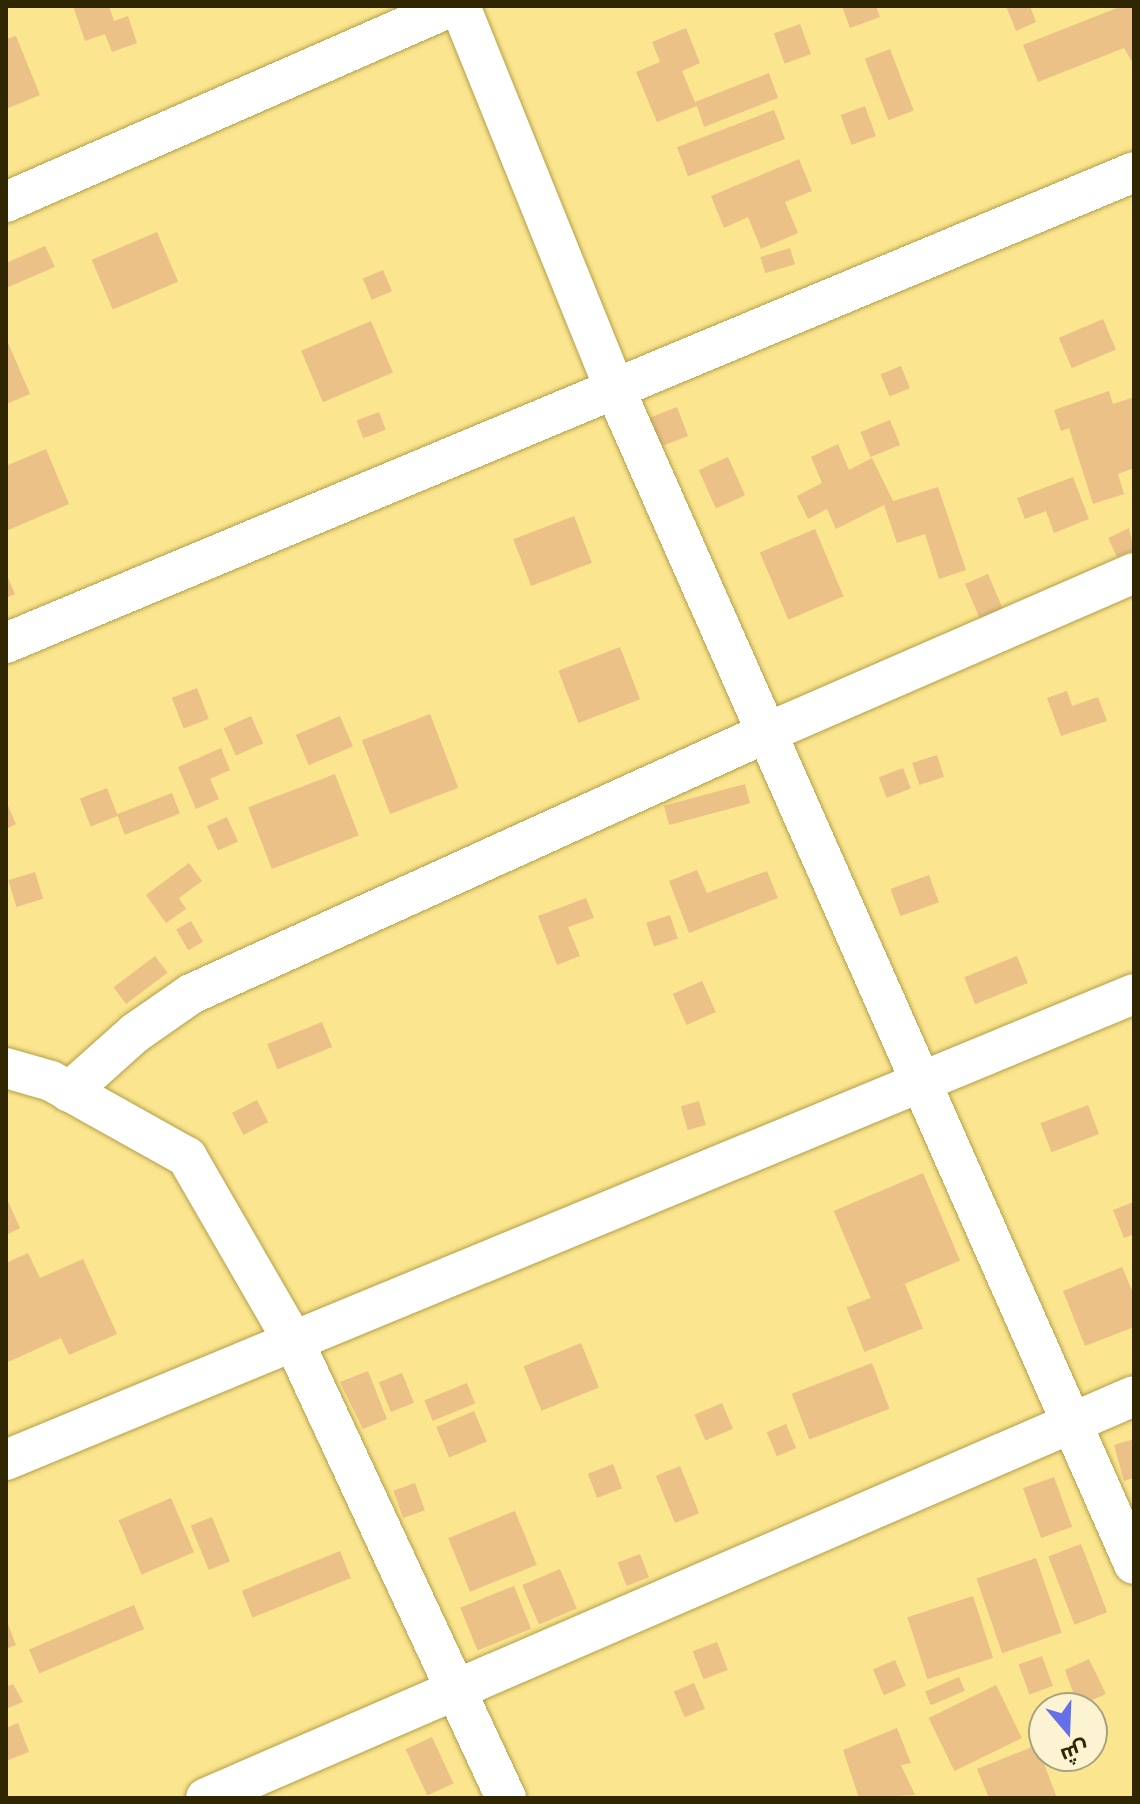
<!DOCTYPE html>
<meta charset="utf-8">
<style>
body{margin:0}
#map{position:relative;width:1140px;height:1804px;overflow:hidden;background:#fbe58f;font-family:Quicksand,Cairo,sans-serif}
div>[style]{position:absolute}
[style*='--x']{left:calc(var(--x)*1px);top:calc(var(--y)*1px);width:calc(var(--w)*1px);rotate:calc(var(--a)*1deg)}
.building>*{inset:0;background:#ebc188;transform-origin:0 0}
.roads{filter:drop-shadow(0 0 2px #b49e49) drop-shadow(0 0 2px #b49e49)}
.street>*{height:40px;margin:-20px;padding:0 20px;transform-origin:20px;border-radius:20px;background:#fff}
span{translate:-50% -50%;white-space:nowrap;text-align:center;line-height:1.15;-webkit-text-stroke:8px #fbf3d2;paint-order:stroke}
.frame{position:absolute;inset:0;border:8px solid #302702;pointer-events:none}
.north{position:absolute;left:1028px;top:1692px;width:80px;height:80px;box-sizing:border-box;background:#fbf3d2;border:2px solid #aaa17f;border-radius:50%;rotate:161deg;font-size:22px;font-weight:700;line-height:32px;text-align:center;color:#302702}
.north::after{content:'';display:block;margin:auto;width:28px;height:36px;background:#6570e8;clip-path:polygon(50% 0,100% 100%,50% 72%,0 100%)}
</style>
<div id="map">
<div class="building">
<div style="clip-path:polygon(73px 6px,109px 6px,114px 21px,128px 16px,137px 43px,112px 52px,105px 34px,85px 41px)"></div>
<div style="clip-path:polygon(842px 6px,876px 6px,880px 17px,850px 28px)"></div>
<div style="clip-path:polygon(1006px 6px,1030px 6px,1036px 22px,1016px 31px)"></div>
<div style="clip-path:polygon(1122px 6px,1134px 6px,1134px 65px,1124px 48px,1038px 82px,1023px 45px)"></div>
<div style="left:800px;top:24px;width:32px;height:28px;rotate:70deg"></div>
<div style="clip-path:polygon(686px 28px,700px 63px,682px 71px,695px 102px,769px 73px,778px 98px,704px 127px,697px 106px,657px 122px,636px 72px,660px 62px,652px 42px)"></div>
<div style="clip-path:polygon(16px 36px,40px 95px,6px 109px,6px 39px)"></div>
<div style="left:890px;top:49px;width:66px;height:27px;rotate:69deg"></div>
<div style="left:865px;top:106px;width:32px;height:26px;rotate:70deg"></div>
<div style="left:774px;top:110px;width:31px;height:104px;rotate:69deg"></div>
<div style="clip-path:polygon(799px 159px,812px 191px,785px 202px,798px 233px,761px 249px,748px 217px,724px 228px,711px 196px)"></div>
<div style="left:157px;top:232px;width:54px;height:71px;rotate:67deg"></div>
<div style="clip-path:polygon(45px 246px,55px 267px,6px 288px,6px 263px)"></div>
<div style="left:790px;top:248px;width:17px;height:31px;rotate:73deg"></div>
<div style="left:383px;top:270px;width:23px;height:22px;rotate:67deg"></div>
<div style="left:1103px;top:319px;width:33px;height:48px;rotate:67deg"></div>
<div style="left:371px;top:321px;width:56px;height:76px;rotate:67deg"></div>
<div style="clip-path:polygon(6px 338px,30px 394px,6px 404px)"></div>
<div style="left:901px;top:366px;width:24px;height:22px;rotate:68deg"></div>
<div style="clip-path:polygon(1109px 391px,1113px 404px,1134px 397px,1134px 468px,1118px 474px,1124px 494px,1093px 504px,1069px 428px,1061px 431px,1054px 410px)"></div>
<div style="left:677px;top:407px;width:31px;height:29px;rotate:69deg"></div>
<div style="left:379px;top:412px;width:19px;height:24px;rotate:69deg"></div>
<div style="left:890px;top:420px;width:27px;height:32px;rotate:68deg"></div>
<div style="clip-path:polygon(838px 444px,849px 470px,872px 458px,893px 501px,938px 487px,966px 570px,939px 579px,925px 534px,897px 543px,884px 505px,836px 529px,827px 509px,808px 519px,797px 496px,822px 483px,811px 457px)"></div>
<div style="clip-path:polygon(46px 449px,69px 504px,6px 531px,6px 466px)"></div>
<div style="left:728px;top:457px;width:42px;height:32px;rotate:66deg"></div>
<div style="clip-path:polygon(1073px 477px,1089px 519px,1054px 533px,1046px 511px,1025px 519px,1017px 498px)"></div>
<div style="left:574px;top:516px;width:50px;height:65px;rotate:69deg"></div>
<div style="clip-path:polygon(1129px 528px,1134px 550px,1117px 557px,1108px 538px)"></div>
<div style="left:815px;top:529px;width:73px;height:60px;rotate:67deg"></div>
<div style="clip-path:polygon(6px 573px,15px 594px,6px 598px)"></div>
<div style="left:988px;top:574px;width:40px;height:25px;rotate:67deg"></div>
<div style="left:620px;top:647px;width:56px;height:66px;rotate:69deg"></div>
<div style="left:197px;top:688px;width:33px;height:27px;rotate:69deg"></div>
<div style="clip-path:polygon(1067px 691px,1072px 706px,1098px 697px,1107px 721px,1061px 736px,1047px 698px)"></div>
<div style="left:430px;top:714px;width:79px;height:73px;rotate:69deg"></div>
<div style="left:251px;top:716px;width:30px;height:30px;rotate:66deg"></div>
<div style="left:340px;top:716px;width:33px;height:48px;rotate:67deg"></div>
<div style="clip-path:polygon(221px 748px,230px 770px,210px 779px,219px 799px,196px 809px,178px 767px)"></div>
<div style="left:937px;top:755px;width:23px;height:26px;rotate:72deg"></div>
<div style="left:903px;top:768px;width:22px;height:26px;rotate:69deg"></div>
<div style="left:335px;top:774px;width:66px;height:93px;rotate:69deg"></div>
<div style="left:745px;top:784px;width:20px;height:84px;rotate:75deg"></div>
<div style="left:107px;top:788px;width:30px;height:29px;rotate:69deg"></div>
<div style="left:172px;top:793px;width:22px;height:59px;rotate:69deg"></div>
<div style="clip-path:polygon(6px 801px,16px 824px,6px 829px)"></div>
<div style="left:227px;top:817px;width:27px;height:22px;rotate:66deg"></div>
<div style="clip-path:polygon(189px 863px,202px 881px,179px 898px,186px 909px,166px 923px,146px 895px)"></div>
<div style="clip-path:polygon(697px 870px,707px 893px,767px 871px,778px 898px,689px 933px,669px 881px)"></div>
<div style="left:35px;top:872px;width:28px;height:28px;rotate:73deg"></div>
<div style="left:929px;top:875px;width:29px;height:41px;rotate:70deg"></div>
<div style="clip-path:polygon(586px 898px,594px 918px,568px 927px,580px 956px,557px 965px,538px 916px)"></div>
<div style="left:670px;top:915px;width:25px;height:25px;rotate:72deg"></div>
<div style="left:191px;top:921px;width:24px;height:17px;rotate:60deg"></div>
<div style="left:155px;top:956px;width:21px;height:52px;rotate:53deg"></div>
<div style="left:1017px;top:956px;width:29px;height:57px;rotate:68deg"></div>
<div style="left:702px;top:981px;width:34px;height:32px;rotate:66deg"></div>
<div style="left:322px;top:1022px;width:27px;height:59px;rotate:68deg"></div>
<div style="left:257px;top:1100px;width:25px;height:28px;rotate:63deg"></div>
<div style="left:699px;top:1101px;width:25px;height:19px;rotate:74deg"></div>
<div style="left:1088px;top:1105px;width:31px;height:51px;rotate:69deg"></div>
<div style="left:923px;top:1173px;width:95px;height:97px;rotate:67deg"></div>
<div style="clip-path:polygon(6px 1197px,20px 1228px,6px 1235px)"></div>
<div style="clip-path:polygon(1134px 1202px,1134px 1234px,1124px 1238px,1113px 1210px)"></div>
<div style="clip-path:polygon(28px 1253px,40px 1278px,83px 1259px,117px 1334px,69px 1355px,61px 1338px,6px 1363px,6px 1263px)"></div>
<div style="clip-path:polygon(1122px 1267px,1134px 1295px,1134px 1327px,1085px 1346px,1063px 1291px)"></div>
<div style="left:905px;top:1284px;width:48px;height:63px;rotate:68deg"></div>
<div style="left:581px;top:1343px;width:48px;height:62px;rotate:68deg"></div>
<div style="left:872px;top:1363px;width:49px;height:86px;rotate:69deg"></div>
<div style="clip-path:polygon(368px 1371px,387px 1419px,363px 1429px,340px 1382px)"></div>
<div style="left:402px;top:1373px;width:32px;height:25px;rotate:68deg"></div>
<div style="left:467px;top:1383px;width:22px;height:46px;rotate:68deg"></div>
<div style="left:722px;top:1403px;width:28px;height:30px;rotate:67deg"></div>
<div style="left:474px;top:1411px;width:33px;height:41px;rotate:67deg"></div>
<div style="left:786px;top:1424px;width:26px;height:21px;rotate:67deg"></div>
<div style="clip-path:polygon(1134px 1439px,1134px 1478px,1124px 1481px,1114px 1445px)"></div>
<div style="left:613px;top:1464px;width:26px;height:27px;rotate:69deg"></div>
<div style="left:680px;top:1466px;width:51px;height:26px;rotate:68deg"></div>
<div style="left:1054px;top:1477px;width:53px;height:33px;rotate:70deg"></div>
<div style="left:415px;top:1483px;width:29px;height:23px;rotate:70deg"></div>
<div style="left:171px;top:1498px;width:59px;height:57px;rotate:67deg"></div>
<div style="left:515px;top:1511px;width:58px;height:72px;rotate:68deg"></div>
<div style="left:212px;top:1517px;width:48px;height:23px;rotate:68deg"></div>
<div style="left:1081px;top:1544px;width:73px;height:35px;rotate:69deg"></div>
<div style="left:340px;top:1551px;width:29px;height:106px;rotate:68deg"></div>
<div style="left:640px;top:1554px;width:25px;height:24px;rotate:69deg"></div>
<div style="left:1036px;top:1558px;width:79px;height:63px;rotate:71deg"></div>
<div style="left:560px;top:1569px;width:43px;height:41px;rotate:67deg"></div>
<div style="left:514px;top:1586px;width:46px;height:58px;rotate:68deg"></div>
<div style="left:973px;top:1596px;width:65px;height:69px;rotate:72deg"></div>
<div style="left:134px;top:1605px;width:26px;height:114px;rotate:67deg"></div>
<div style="clip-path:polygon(6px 1619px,16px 1645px,6px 1649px)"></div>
<div style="left:717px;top:1642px;width:30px;height:26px;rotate:69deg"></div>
<div style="left:1042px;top:1656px;width:32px;height:25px;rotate:70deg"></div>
<div style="clip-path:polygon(1089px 1659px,1106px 1694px,1078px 1706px,1065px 1670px)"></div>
<div style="left:895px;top:1660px;width:28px;height:24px;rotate:67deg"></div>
<div style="left:959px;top:1677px;width:15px;height:37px;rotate:67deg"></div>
<div style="left:694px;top:1683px;width:28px;height:22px;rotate:67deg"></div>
<div style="clip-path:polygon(13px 1684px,23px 1702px,6px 1709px,6px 1687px)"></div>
<div style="left:996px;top:1685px;width:59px;height:75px;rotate:64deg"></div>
<div style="clip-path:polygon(18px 1723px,29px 1752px,6px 1761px,6px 1728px)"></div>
<div style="clip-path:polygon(897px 1728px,911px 1763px,901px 1765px,915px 1795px,859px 1798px,843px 1750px)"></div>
<div style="left:432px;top:1737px;width:51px;height:29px;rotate:65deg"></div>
<div style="clip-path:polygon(1037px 1745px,1057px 1798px,989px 1798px,977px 1769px)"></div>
</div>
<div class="roads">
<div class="street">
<div style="--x:460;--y:6;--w:416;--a:68"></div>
<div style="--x:616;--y:392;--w:1281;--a:66.16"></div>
<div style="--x:6;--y:202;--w:487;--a:-23.7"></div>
<div style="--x:6;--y:643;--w:1222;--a:-22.66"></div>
<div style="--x:6;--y:1068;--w:47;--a:16.1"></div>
<div style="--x:51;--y:1081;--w:156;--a:29.2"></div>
<div style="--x:187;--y:1157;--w:216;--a:60"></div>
<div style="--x:295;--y:1344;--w:501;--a:65.07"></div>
<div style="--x:69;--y:1092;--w:89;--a:-41.8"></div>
<div style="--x:135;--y:1033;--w:68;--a:-34.9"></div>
<div style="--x:191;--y:994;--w:629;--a:-24.41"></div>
<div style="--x:764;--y:734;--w:404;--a:-23.5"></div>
<div style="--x:6;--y:1460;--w:1220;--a:-22.45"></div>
<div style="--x:206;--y:1798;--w:1011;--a:-23.42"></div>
</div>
</div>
<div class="frame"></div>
<div class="north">ش</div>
</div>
